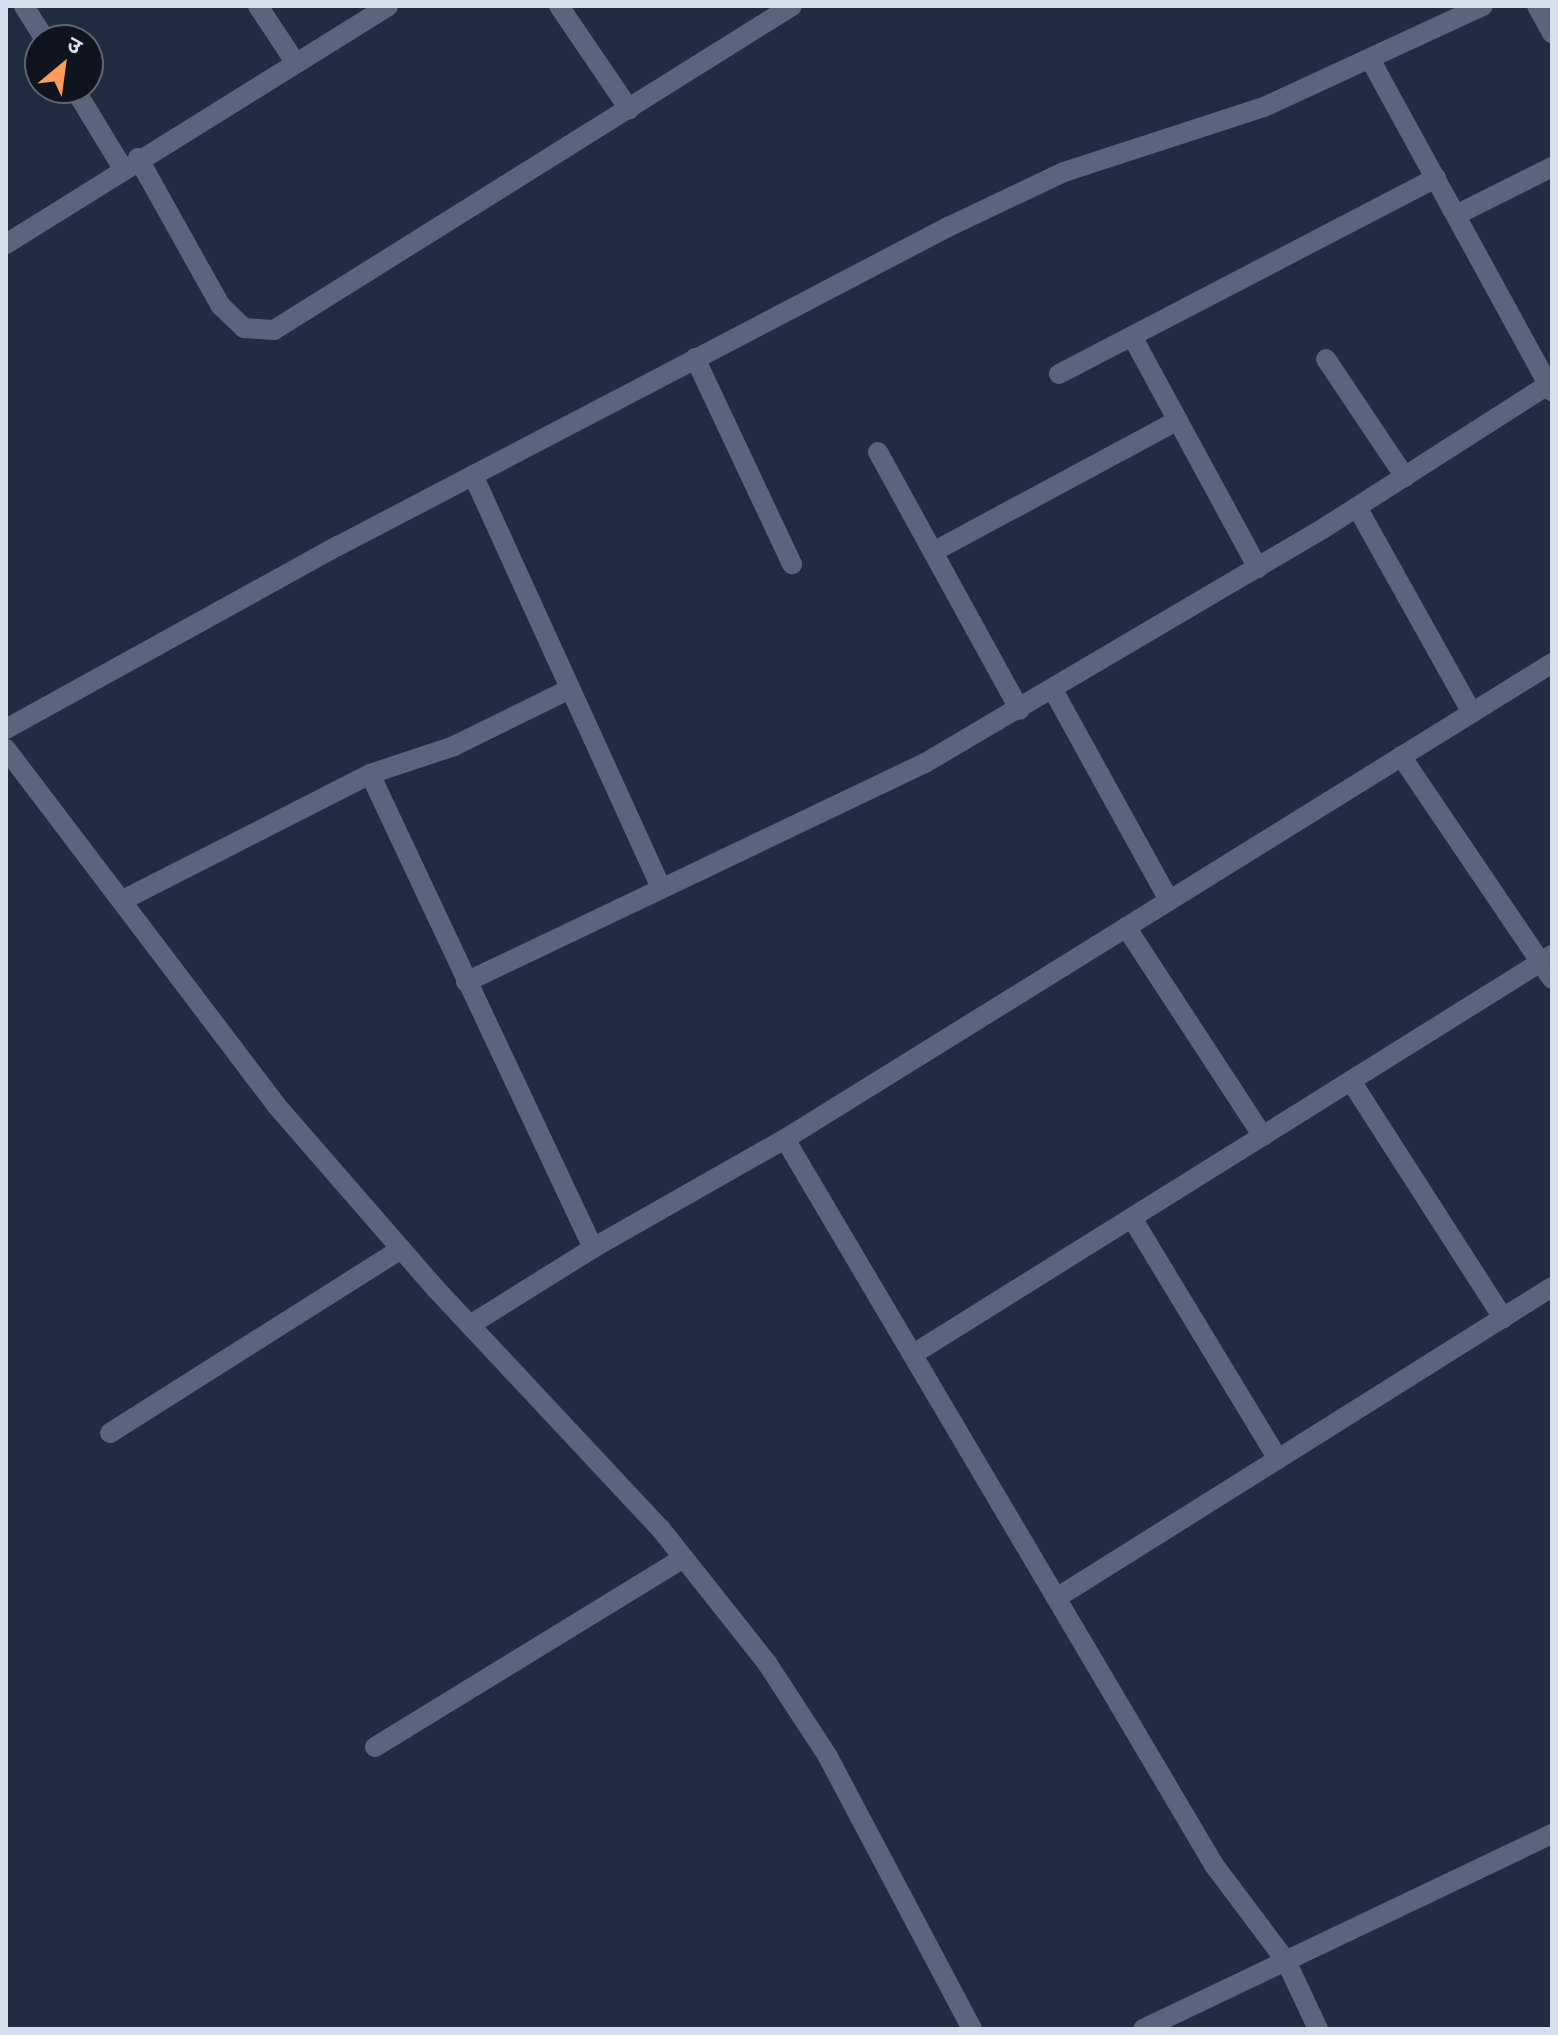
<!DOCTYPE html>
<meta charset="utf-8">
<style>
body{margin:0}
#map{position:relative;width:1558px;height:2035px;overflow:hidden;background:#212b41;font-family:Raleway,"Noto Sans Devanagari",sans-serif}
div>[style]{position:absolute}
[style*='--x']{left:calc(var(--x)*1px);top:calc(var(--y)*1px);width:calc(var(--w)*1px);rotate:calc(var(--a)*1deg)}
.minor>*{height:20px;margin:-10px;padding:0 10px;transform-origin:10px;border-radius:10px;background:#5a657d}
.tertiary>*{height:20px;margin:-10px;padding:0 10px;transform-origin:10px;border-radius:10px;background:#5a657d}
span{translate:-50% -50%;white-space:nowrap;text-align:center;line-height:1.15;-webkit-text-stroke:6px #0f141e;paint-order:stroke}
.frame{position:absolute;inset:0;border:8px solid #d6ddec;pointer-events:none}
.north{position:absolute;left:24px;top:24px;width:80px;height:80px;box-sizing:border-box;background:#0f141e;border:2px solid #5f6470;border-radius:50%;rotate:29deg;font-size:22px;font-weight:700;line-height:32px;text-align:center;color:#d6ddec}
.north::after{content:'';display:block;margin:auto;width:28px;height:36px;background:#fe9c57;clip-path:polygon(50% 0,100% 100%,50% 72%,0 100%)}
</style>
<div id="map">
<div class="minor">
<div style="--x:24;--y:6;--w:40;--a:58"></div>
<div style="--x:258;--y:6;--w:67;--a:56.5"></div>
<div style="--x:559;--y:6;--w:125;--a:55.8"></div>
<div style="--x:1537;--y:6;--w:31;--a:61"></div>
<div style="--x:1370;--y:59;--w:379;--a:61.3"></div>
<div style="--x:74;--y:88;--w:92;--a:58.7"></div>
<div style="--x:138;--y:158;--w:168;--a:60.8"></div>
<div style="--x:220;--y:305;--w:33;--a:44"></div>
<div style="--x:244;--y:328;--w:30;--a:4"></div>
<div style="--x:274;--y:330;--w:611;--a:-32.03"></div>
<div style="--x:1456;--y:215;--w:107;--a:-26.6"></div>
<div style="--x:6;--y:244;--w:450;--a:-31.9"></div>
<div style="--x:1133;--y:338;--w:262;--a:61.5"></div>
<div style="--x:695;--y:358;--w:228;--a:64.8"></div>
<div style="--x:1326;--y:359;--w:142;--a:56.2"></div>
<div style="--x:1059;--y:374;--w:425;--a:-27.5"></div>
<div style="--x:878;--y:452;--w:294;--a:61.2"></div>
<div style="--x:473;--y:475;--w:452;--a:65.5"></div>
<div style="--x:1357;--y:507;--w:236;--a:60.8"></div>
<div style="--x:933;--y:552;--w:278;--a:-28.3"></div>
<div style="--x:1053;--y:690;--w:240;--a:61.1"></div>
<div style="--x:6;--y:729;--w:379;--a:-28.9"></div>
<div style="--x:338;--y:546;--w:688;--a:-27.61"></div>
<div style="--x:948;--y:227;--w:128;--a:-25.4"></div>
<div style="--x:1064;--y:172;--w:210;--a:-18"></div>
<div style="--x:1264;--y:107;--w:241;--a:-24.8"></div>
<div style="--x:1401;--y:756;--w:269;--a:55.9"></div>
<div style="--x:370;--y:774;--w:524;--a:64.8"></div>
<div style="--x:123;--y:900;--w:277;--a:-27"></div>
<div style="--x:370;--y:774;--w:89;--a:-18.4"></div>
<div style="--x:454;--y:746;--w:129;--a:-26.2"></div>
<div style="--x:1126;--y:927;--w:250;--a:56.8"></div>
<div style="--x:466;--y:982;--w:509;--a:-25.51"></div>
<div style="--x:925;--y:763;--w:463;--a:-30.5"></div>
<div style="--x:1324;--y:528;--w:271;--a:-32.6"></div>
<div style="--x:1351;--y:1081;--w:282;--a:57.3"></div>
<div style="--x:785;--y:1139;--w:843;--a:59.42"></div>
<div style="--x:1214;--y:1865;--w:120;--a:53.1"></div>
<div style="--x:1286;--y:1961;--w:75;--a:64.8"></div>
<div style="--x:1132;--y:1218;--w:282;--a:58.8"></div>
<div style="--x:470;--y:1325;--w:145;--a:-32"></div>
<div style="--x:593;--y:1248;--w:221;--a:-29.6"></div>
<div style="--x:785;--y:1139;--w:903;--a:-31.82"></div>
<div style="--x:915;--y:1353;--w:751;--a:-32"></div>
<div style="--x:110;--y:1433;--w:344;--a:-32.3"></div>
<div style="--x:1058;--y:1597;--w:583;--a:-32.11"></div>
<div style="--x:375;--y:1747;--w:362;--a:-31.5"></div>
<div style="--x:1143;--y:2029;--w:453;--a:-25.5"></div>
</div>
<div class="tertiary">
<div style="--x:6;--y:749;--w:447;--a:52.8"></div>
<div style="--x:276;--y:1105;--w:244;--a:49"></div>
<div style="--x:436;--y:1289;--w:328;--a:46.9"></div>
<div style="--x:660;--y:1528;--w:172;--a:51.6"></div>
<div style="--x:767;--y:1663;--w:110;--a:56.9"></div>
<div style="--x:827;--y:1755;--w:310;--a:62.1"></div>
</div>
<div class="frame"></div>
<div class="north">उ</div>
</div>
